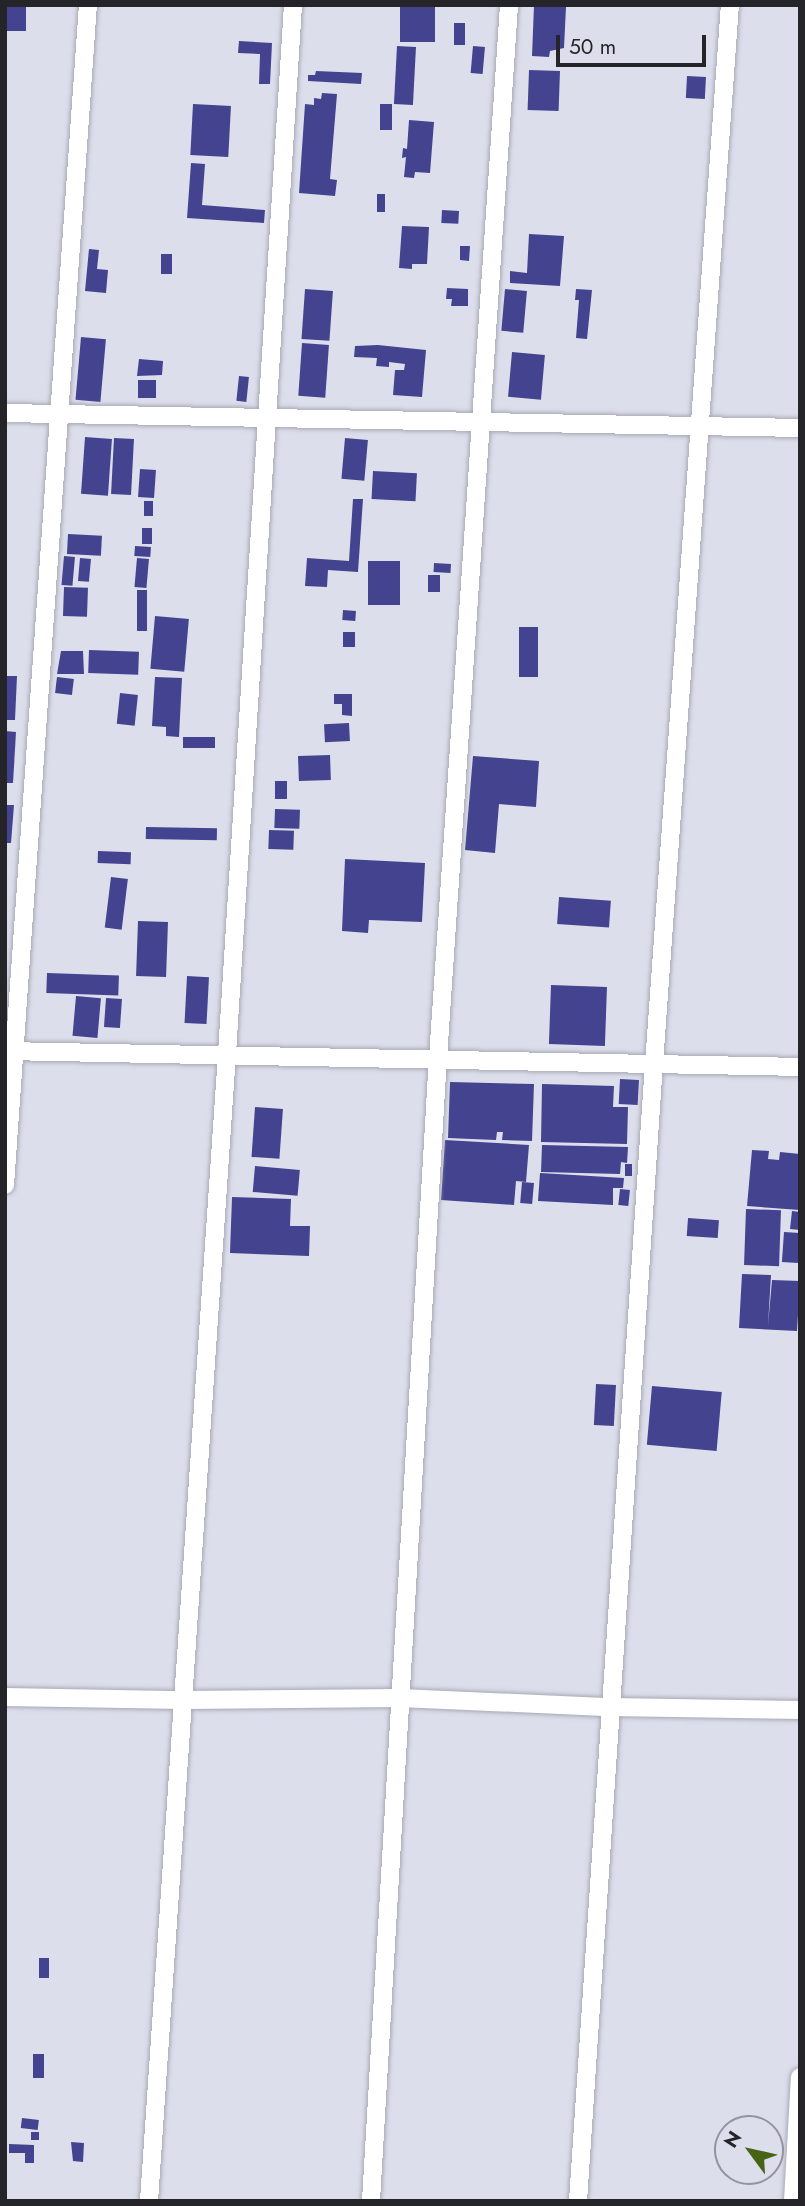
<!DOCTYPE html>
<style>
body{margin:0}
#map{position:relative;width:805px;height:2206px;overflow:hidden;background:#dddeec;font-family:Jost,sans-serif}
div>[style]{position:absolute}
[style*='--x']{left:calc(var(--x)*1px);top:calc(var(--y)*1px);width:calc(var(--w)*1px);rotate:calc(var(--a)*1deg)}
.building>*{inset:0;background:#43438f;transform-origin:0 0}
.roads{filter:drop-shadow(0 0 2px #a7a9b5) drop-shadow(0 0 2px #a7a9b5)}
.street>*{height:18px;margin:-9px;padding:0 9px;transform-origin:9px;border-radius:9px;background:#fff}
span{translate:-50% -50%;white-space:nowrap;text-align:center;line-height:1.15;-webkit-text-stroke:7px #dddeec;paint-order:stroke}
.frame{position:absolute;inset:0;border:7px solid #242429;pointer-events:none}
.north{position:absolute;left:714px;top:2115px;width:70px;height:70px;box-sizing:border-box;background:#dddeec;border:2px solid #93949e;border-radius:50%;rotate:303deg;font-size:19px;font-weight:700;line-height:28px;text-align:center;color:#242429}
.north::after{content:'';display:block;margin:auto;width:24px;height:32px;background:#476315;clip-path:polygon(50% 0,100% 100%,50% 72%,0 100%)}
.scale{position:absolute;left:556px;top:35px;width:150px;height:32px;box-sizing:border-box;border:4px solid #242429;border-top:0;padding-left:9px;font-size:21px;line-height:24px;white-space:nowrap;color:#242429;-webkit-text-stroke:5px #dddeec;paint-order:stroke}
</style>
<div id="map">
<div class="building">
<div style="left:5px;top:5px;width:21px;height:26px"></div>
<div style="left:400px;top:5px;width:35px;height:37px"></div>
<div style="clip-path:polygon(534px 5px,566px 7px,564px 48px,550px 51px,549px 57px,532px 56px)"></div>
<div style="left:454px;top:23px;width:11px;height:22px"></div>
<div style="clip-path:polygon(239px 41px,272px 43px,270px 84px,259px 84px,260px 54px,238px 53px)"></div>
<div style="left:397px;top:46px;width:19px;height:58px;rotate:3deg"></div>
<div style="left:473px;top:46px;width:12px;height:27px;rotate:5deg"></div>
<div style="left:529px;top:70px;width:31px;height:40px;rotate:2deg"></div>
<div style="clip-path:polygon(316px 71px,362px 73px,361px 84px,308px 81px,308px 75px,315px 75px)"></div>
<div style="left:687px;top:76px;width:19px;height:22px;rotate:3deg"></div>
<div style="clip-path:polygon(322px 93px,337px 94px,330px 179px,337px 180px,335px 196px,299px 193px,305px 104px,314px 105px,314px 98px,321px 99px)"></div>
<div style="left:193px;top:104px;width:38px;height:51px;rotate:3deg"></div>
<div style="left:380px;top:104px;width:12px;height:26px"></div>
<div style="clip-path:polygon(409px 120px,434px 122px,430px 173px,415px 172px,414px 178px,404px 177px,406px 157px,402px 158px,403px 148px,407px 149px)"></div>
<div style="clip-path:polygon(191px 163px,205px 164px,202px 205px,265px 210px,264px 223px,187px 218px)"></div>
<div style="left:377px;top:194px;width:8px;height:18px"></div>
<div style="left:442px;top:210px;width:17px;height:13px;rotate:3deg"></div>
<div style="clip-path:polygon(402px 226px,429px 227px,427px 264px,412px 264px,412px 269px,399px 268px)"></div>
<div style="clip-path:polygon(529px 234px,564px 236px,560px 286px,510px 283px,510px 271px,527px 273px)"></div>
<div style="clip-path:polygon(460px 246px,470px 246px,469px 261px,460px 260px)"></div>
<div style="clip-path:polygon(89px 249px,99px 250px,97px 269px,108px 270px,106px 293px,85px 291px)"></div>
<div style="left:161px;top:254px;width:11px;height:20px"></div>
<div style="clip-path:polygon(447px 288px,468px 289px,468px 306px,451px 306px,452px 299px,446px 299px)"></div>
<div style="left:305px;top:289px;width:28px;height:50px;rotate:4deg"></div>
<div style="left:505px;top:289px;width:22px;height:42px;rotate:5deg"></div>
<div style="clip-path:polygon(576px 289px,592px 290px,587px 339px,576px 338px,579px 300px,575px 300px)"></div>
<div style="left:81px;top:337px;width:25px;height:63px;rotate:5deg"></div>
<div style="left:302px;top:343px;width:27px;height:53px;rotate:4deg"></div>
<div style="clip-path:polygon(378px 345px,426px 350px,422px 397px,393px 395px,395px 370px,404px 370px,405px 364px,389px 362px,389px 367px,376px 366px,377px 358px,354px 357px,355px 346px)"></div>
<div style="left:512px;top:352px;width:33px;height:45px;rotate:5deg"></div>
<div style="clip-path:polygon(139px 359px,163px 361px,162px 375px,137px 376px)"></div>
<div style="left:239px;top:376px;width:10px;height:25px;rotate:6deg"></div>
<div style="left:138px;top:380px;width:18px;height:18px"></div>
<div style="left:85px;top:437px;width:27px;height:57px;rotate:4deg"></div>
<div style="left:114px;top:438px;width:20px;height:56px;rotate:3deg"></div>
<div style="left:345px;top:438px;width:23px;height:41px;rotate:5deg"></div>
<div style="left:140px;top:469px;width:16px;height:28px;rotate:4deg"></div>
<div style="left:373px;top:471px;width:44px;height:28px;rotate:3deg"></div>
<div style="clip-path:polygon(353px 499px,363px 499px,358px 572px,328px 570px,327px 587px,305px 586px,307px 558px,349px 561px)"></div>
<div style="left:144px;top:501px;width:9px;height:15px"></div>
<div style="left:142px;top:528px;width:10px;height:16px"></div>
<div style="left:68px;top:534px;width:34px;height:20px;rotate:3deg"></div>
<div style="left:135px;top:546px;width:16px;height:10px;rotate:4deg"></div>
<div style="left:64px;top:556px;width:11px;height:29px;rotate:5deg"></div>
<div style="left:80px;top:558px;width:11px;height:23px;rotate:5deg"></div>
<div style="left:137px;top:558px;width:12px;height:29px;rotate:5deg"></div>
<div style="left:400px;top:561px;width:44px;height:32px;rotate:90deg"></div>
<div style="left:434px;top:563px;width:17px;height:9px;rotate:3deg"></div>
<div style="left:428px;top:575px;width:12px;height:17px"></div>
<div style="left:64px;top:587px;width:24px;height:29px;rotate:2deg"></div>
<div style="left:137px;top:590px;width:10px;height:41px"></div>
<div style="left:343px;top:610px;width:13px;height:10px;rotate:4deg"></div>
<div style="left:155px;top:616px;width:34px;height:53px;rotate:5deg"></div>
<div style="left:519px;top:627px;width:19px;height:50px"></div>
<div style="left:343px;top:632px;width:12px;height:15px"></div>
<div style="left:89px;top:650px;width:50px;height:23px;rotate:2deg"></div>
<div style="clip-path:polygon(61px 651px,83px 651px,84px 674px,57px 674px)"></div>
<div style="clip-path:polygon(5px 676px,17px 676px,15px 720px,5px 720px)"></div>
<div style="left:57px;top:677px;width:17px;height:16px;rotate:7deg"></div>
<div style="clip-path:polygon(155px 677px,182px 678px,179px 737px,166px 736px,166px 727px,152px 726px)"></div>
<div style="left:120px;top:693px;width:18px;height:31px;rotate:6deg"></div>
<div style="clip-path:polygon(334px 694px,352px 694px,352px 716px,342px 715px,342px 704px,334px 704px)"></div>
<div style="left:349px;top:723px;width:18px;height:25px;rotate:87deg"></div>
<div style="clip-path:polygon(5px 731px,16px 732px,13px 783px,5px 783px)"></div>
<div style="left:215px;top:737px;width:11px;height:32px;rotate:90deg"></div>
<div style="left:330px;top:755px;width:25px;height:32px;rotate:88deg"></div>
<div style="clip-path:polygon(473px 756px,539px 761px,536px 807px,499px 804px,495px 853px,465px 850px)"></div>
<div style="left:275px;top:781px;width:12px;height:18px"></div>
<div style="clip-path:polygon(5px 805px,14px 805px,11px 843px,5px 843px)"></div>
<div style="left:275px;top:809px;width:25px;height:19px;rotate:2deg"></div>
<div style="left:146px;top:827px;width:71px;height:12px;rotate:1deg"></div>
<div style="left:269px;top:830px;width:25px;height:19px;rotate:2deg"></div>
<div style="left:98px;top:851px;width:33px;height:12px;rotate:2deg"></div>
<div style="clip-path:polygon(345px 859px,425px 863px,422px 922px,369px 920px,368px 933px,342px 931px)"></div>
<div style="left:111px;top:877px;width:17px;height:51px;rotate:7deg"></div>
<div style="left:559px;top:897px;width:52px;height:27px;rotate:4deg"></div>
<div style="left:138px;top:921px;width:30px;height:55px;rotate:2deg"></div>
<div style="left:47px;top:973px;width:72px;height:20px;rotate:2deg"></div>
<div style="left:187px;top:976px;width:22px;height:47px;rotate:3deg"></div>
<div style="left:551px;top:985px;width:56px;height:59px;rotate:2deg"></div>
<div style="left:76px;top:996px;width:25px;height:40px;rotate:5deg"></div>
<div style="left:106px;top:998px;width:16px;height:29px;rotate:4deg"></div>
<div style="left:620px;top:1079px;width:19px;height:25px;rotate:3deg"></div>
<div style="clip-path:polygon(450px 1082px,534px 1084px,532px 1141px,502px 1140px,503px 1132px,497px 1132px,496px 1140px,448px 1138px)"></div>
<div style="clip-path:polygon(542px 1084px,614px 1086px,613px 1107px,628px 1107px,627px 1144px,541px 1142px)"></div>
<div style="left:255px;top:1107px;width:28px;height:50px;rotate:4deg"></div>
<div style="clip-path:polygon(445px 1140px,529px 1145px,526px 1182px,516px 1181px,514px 1205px,441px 1200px)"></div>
<div style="clip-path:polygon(542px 1145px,628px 1147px,627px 1163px,621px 1162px,620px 1174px,541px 1172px)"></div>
<div style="clip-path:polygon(752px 1150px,769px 1151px,768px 1159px,779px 1160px,780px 1152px,800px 1154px,800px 1210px,747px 1206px)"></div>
<div style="left:625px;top:1164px;width:7px;height:12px"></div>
<div style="left:255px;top:1166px;width:45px;height:26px;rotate:5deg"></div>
<div style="clip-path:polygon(540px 1173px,624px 1178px,623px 1188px,613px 1188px,613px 1205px,538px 1201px)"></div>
<div style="left:522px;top:1182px;width:12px;height:21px;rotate:5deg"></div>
<div style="left:620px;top:1189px;width:10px;height:16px;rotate:6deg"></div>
<div style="clip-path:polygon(232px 1197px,291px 1199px,290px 1226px,310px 1226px,309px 1256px,230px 1253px)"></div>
<div style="left:746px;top:1209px;width:35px;height:56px;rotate:2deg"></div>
<div style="clip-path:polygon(792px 1211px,800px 1212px,800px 1230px,790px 1229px)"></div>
<div style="left:688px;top:1218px;width:31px;height:18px;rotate:4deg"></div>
<div style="left:784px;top:1232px;width:16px;height:30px;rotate:4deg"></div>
<div style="clip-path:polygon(742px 1274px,771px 1275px,768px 1326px,772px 1280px,800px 1281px,797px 1331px,739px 1328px)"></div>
<div style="left:596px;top:1384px;width:20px;height:41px;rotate:3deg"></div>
<div style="left:652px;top:1386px;width:70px;height:59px;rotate:5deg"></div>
<div style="left:39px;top:1958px;width:10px;height:20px"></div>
<div style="left:33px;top:2054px;width:11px;height:24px"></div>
<div style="left:22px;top:2118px;width:17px;height:10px;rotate:7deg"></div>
<div style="left:31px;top:2132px;width:8px;height:8px"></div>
<div style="clip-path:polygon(71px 2142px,84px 2143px,83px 2162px,73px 2161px)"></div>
<div style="clip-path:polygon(9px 2144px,34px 2145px,34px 2163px,25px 2163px,25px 2153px,9px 2153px)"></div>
</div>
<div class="roads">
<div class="street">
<div style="--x:5;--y:413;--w:795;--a:1.08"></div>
<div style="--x:5;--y:1051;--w:795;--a:1.15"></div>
<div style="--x:5;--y:1185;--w:1183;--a:-85.98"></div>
<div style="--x:5;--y:1697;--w:179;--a:1"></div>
<div style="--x:184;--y:1700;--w:216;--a:-0.5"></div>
<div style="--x:400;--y:1698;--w:210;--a:2.5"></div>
<div style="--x:610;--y:1707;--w:190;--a:0.9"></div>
<div style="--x:149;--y:2201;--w:1150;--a:-86.11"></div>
<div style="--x:227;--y:1054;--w:1051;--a:-86.4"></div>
<div style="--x:371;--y:2201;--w:1145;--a:-86.65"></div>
<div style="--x:438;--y:1058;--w:1055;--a:-86.14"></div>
<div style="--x:578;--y:2201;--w:1140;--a:-86.18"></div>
<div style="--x:654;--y:1064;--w:1062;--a:-85.9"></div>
<div style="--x:793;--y:2201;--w:124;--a:-86.8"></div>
</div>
</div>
<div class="frame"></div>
<div class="north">N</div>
<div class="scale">50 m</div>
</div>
